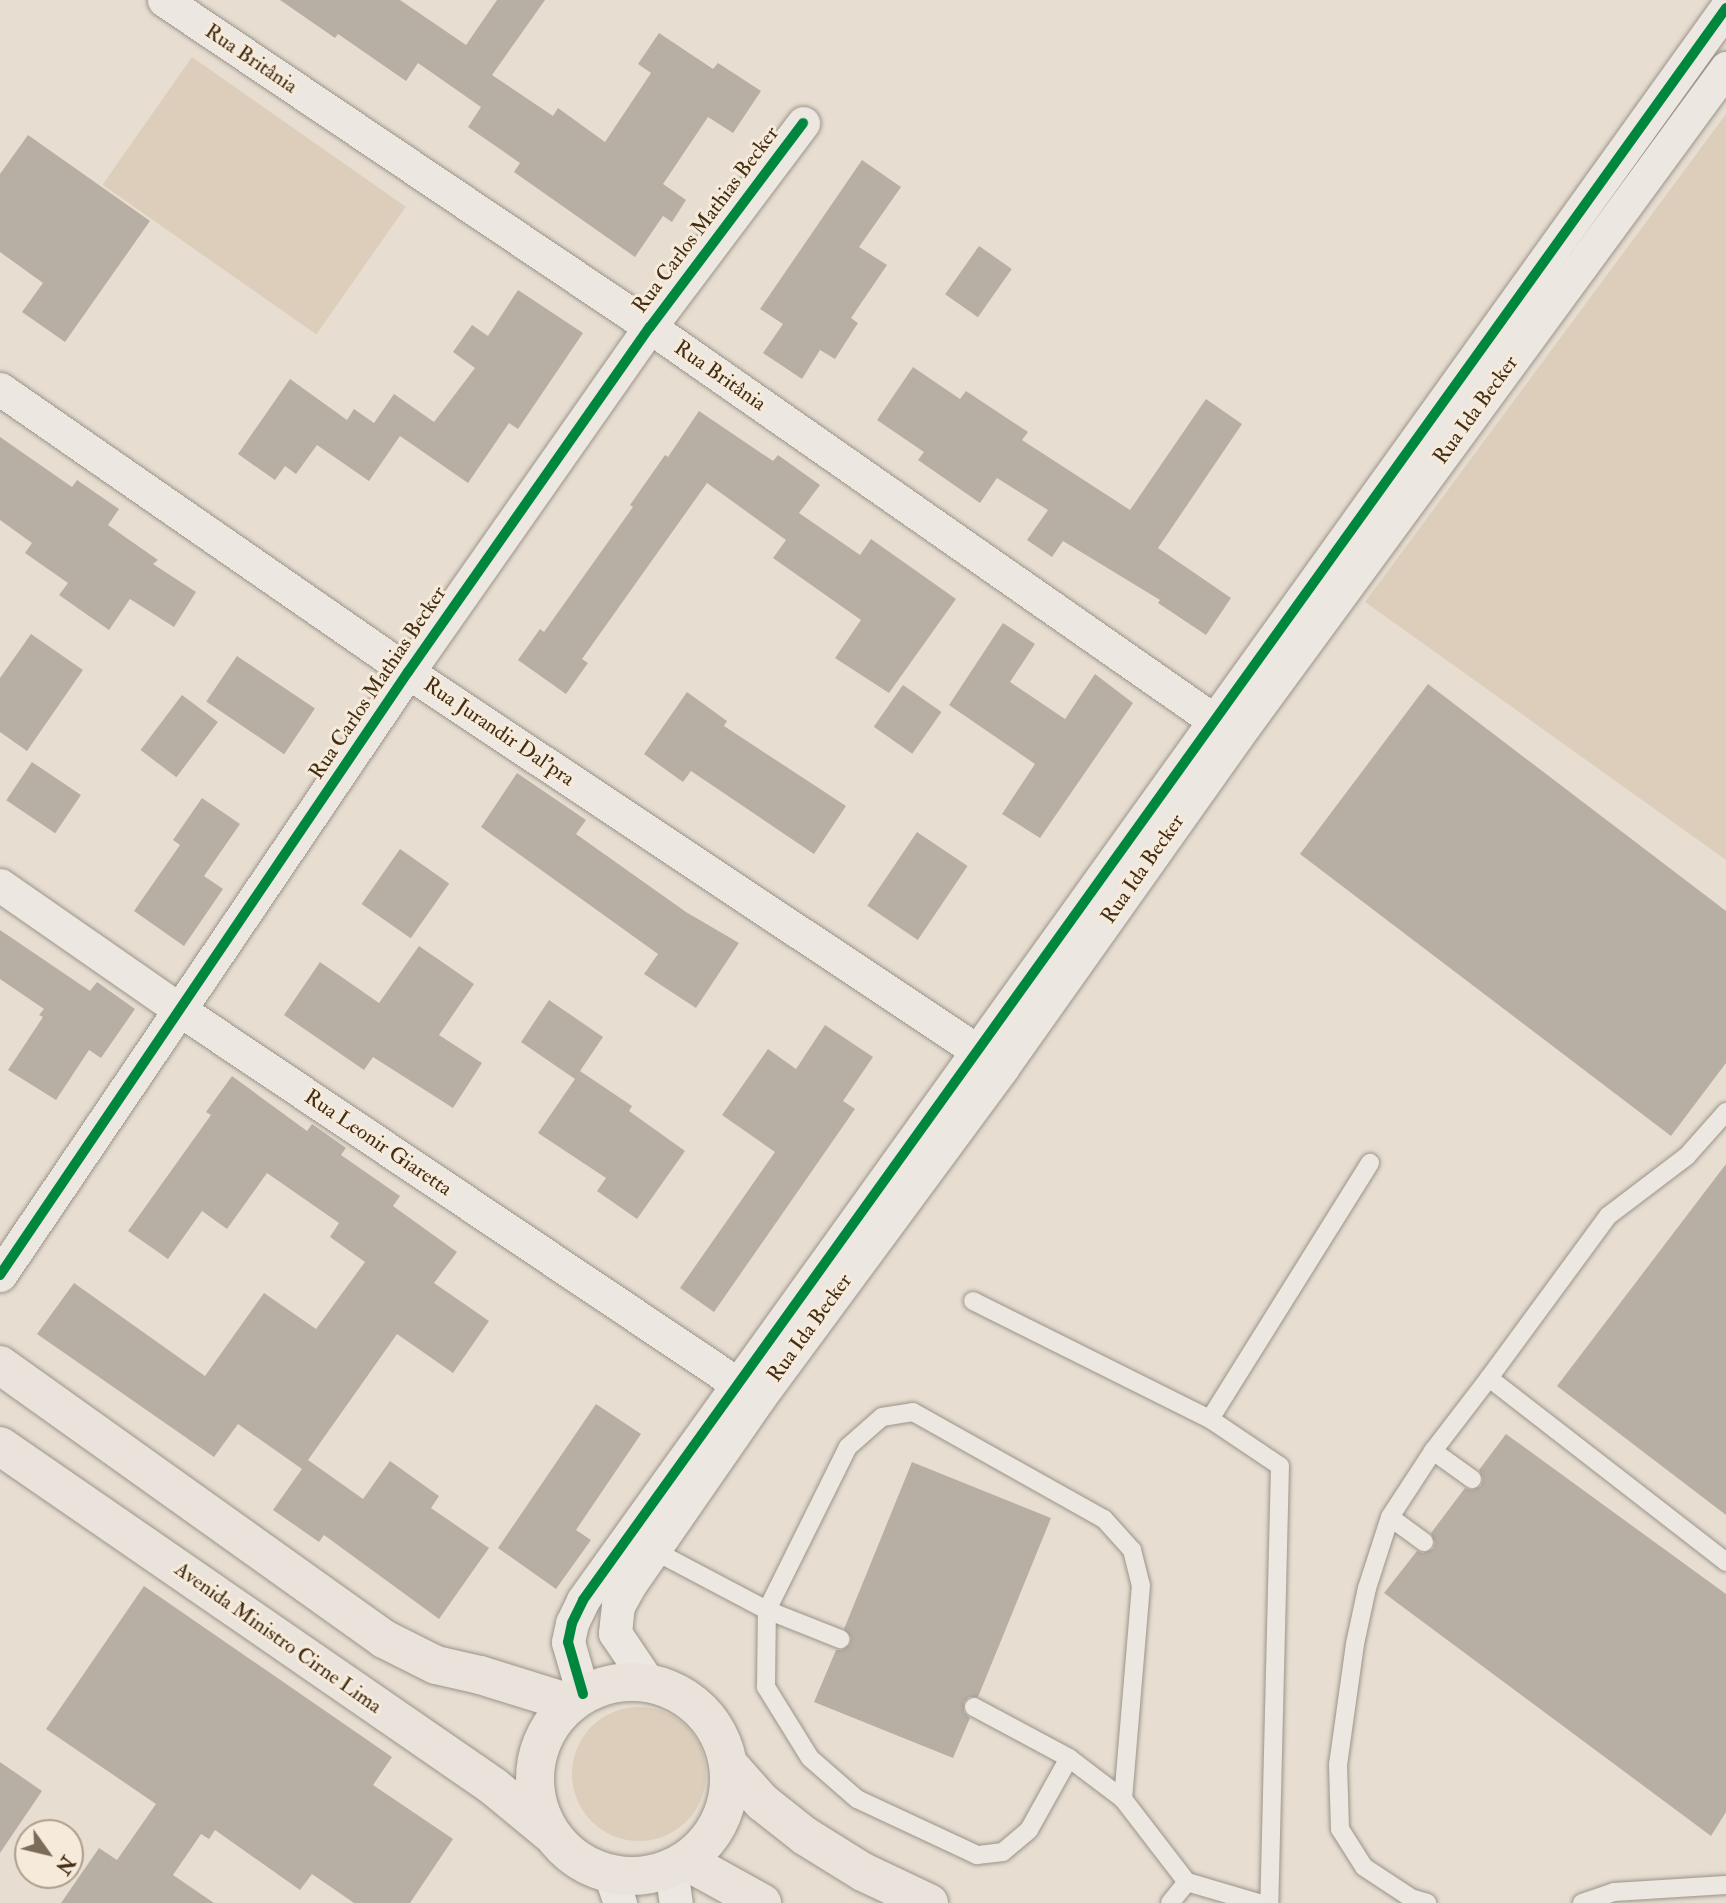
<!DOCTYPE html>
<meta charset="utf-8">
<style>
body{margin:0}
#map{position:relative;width:1726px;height:1903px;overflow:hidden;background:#e7ded1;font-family:"IM FELL Double Pica",serif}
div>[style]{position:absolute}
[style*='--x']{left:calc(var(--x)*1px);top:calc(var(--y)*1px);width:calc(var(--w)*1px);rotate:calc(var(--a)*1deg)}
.green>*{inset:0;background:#dcceba;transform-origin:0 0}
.round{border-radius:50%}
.building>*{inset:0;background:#b7afa4;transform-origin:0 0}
.roads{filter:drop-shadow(0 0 2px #9c948a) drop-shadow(0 0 2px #9c948a)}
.lane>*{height:18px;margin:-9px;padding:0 9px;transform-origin:9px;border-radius:9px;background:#ece7e1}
.street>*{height:33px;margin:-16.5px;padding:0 16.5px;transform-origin:16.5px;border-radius:16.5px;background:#ece7e1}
.primary>*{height:38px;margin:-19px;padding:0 19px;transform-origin:19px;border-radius:19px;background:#e9e3dc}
.primary>.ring{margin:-19px;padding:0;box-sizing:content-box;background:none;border:38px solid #e9e3dc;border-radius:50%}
.cycleway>*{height:10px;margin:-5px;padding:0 5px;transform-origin:5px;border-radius:5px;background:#00873e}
span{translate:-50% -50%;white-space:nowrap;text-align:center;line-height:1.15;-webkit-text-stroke:6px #f6eadb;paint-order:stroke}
.street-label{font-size:21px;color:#432d13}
.north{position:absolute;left:14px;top:1819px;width:70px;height:70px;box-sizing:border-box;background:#f6eadb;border:2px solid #ae9e8b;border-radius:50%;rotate:124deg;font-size:19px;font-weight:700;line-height:28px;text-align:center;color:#432d13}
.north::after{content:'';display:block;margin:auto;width:24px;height:32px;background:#7c6b56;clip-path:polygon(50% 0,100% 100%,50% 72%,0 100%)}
</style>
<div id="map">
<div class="green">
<div style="left:192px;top:57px;width:261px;height:156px;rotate:35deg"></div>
<div style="clip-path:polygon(1726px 114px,1726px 860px,1365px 602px)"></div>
<div class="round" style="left:572px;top:1707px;width:134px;height:134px"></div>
</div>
<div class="building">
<div style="clip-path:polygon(280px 0,400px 0,466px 45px,497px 0,545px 0,492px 75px,553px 116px,558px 108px,605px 142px,651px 73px,638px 64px,659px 33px,713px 69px,718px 63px,761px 91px,733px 133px,708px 117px,663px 184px,686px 200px,672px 222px,663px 216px,635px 257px,514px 172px,520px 163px,468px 127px,481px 107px,418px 63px,406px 81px,338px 34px,335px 38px)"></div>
<div style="clip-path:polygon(28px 135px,150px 221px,65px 342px,22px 312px,43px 283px,0 252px,0 174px)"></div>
<div style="clip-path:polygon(862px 160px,901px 187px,859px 247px,887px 265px,851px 318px,858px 323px,835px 359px,820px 350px,802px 379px,763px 353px,783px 324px,760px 309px)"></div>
<div style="left:979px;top:246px;width:40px;height:59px;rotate:35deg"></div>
<div style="clip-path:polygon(518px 290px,583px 333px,518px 429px,509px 423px,468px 483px,400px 436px,369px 481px,317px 445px,296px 474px,285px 466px,275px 480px,238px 454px,290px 379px,347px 420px,354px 409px,374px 423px,394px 394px,434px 422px,475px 368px,453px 352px,472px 325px,488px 336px)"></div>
<div style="clip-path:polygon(913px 367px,960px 399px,966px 391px,1028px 432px,1022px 440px,1130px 510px,1206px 399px,1242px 424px,1158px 548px,1231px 598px,1206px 635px,1158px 603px,1160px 600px,1063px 541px,1052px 557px,1027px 540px,1048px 510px,997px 478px,980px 503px,918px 460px,924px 452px,877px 420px)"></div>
<div style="clip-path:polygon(699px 411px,773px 461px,778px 455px,820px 485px,799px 513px,860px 555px,871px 539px,956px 599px,889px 693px,835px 658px,861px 620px,773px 558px,786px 540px,707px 483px,582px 659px,588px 663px,566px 694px,518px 660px,540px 629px,544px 632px,633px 507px,630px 505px,665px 455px,668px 457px)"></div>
<div style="clip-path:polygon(0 437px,72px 487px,77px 480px,119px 509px,108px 525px,158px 560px,153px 564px,196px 592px,174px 627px,130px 599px,109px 630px,59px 595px,68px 583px,25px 553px,32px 543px,0 520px)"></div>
<div style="clip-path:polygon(1003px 623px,1035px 644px,1010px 682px,1065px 719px,1095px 674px,1133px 703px,1040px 838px,1002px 814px,1035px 764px,949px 705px)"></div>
<div style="clip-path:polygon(31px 634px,83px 670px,27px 751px,0 732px,0 678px)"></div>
<div style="left:237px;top:656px;width:94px;height:55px;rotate:34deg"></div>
<div style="clip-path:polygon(1428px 684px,1726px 911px,1726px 1063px,1671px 1136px,1300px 854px)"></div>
<div style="left:903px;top:685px;width:47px;height:51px;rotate:35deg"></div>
<div style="clip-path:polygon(687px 692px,727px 721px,724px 726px,846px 806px,814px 854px,691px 771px,683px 782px,644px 754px)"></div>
<div style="left:182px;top:695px;width:45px;height:69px;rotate:37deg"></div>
<div style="left:32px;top:762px;width:59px;height:46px;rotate:34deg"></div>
<div style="clip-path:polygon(517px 773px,586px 820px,576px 834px,686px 912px,739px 943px,696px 1008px,644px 974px,658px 954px,481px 827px)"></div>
<div style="clip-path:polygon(202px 798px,240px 824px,204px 876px,223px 889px,184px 946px,134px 911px,180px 845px,173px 840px)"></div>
<div style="left:917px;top:832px;width:61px;height:89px;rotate:34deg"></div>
<div style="left:400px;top:849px;width:60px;height:67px;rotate:35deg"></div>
<div style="clip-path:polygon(0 930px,90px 991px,97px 982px,135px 1009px,101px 1058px,89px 1050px,56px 1100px,8px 1070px,43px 1017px,39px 1015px,44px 1009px,0 979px)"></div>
<div style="clip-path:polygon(419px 946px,474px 984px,439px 1035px,482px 1063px,453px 1108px,373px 1057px,364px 1070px,284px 1015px,320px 962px,379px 1003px)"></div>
<div style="clip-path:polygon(549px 1000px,603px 1037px,580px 1071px,632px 1106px,629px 1111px,685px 1151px,637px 1219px,597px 1191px,606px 1178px,538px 1133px,575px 1079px,521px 1042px)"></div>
<div style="clip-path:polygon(825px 1025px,873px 1057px,843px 1101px,855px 1109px,714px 1312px,680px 1288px,775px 1152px,722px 1115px,768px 1049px,796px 1069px)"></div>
<div style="clip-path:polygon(232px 1076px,307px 1131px,312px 1124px,346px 1148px,341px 1155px,400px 1196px,393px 1206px,457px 1252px,434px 1283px,489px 1321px,453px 1373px,397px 1334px,308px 1460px,363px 1499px,390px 1461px,439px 1496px,431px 1508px,489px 1548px,439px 1619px,324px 1535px,319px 1542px,273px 1510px,302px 1469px,238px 1424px,214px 1457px,37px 1334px,74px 1283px,205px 1376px,264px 1293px,316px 1329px,365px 1262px,330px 1237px,339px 1223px,267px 1173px,227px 1229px,202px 1211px,168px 1259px,128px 1231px,211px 1115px,206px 1112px)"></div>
<div style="clip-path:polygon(1726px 1164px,1726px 1515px,1557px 1386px)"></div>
<div style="clip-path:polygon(596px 1404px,641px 1434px,576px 1530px,591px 1540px,556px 1589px,498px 1548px)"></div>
<div style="clip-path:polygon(1506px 1434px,1726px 1594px,1726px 1812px,1711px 1836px,1384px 1593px,1417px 1551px,1423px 1553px,1433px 1549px,1435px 1543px,1431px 1533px,1465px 1488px,1472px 1490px,1481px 1486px,1483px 1479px,1479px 1470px)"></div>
<div style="clip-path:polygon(912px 1462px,1051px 1518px,978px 1697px,969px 1697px,964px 1702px,964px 1712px,970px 1718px,953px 1758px,814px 1702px,836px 1650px,842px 1650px,850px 1644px,851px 1637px,844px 1629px)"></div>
<div style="clip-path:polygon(144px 1586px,392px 1757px,373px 1785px,453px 1839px,410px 1903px,354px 1903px,312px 1874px,300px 1890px,215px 1830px,209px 1839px,201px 1834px,173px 1875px,214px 1903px,61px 1903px,99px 1848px,117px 1860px,156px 1804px,46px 1729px)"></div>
<div style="clip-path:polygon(0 1762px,42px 1791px,0 1853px)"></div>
</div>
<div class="roads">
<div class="lane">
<div style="--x:1726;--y:1112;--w:59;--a:131.6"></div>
<div style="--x:1687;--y:1156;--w:99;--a:142.8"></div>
<div style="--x:1608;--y:1216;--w:201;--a:126.3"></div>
<div style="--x:1489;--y:1378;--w:300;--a:37.8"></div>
<div style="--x:973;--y:1301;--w:265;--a:26.5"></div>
<div style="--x:1210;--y:1419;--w:84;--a:33.9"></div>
<div style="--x:1280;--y:1466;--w:437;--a:91.4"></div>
<div style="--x:1210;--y:1419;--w:302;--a:-58"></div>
<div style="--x:1433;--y:1451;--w:48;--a:35.7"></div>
<div style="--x:1390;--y:1517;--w:75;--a:107.9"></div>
<div style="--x:1367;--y:1588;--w:57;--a:102.1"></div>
<div style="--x:1355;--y:1644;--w:122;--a:98"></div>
<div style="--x:1338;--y:1765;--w:64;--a:88.2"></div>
<div style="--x:1340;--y:1829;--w:45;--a:57.7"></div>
<div style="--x:1364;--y:1867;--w:56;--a:33.4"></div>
<div style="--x:1411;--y:1898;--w:17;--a:17"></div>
<div style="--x:1424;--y:1542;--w:42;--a:-143.7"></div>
<div style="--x:1390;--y:1517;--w:79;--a:-56.9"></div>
<div style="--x:1433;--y:1451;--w:92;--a:-52.5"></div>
<div style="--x:653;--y:1550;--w:129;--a:27.8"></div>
<div style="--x:767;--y:1610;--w:79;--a:21.7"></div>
<div style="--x:974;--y:1707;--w:108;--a:28.2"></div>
<div style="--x:1069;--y:1758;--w:68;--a:37.2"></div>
<div style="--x:1123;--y:1799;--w:105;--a:52.4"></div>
<div style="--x:1069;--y:1758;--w:82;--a:119.1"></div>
<div style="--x:1029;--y:1830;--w:34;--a:140"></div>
<div style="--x:1003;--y:1852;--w:26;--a:173"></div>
<div style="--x:977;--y:1855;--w:132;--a:-155"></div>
<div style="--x:857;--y:1799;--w:62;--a:-138.9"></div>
<div style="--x:810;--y:1758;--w:84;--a:-121.8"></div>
<div style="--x:766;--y:1687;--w:77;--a:-89.3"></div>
<div style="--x:767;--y:1610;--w:182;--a:-63.6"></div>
<div style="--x:848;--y:1447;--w:45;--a:-41.4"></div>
<div style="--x:882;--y:1417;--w:31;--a:-9"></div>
<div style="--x:913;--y:1412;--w:219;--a:29.3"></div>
<div style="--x:1104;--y:1519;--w:42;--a:47.9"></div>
<div style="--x:1132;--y:1550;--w:36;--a:76"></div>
<div style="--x:1141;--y:1585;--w:215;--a:94.8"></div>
<div style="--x:1170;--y:1903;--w:27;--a:-51"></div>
<div style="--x:1187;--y:1882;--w:75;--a:16.3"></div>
<div style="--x:1582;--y:1903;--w:34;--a:-19"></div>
<div style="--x:1614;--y:1892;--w:112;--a:-3.6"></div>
</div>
<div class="street">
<div style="--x:164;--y:0;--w:586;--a:33.93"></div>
<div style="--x:650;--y:327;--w:710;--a:34.9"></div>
<div style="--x:0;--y:389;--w:497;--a:34.7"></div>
<div style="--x:408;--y:672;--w:704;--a:33.64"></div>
<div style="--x:0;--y:885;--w:219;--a:34.8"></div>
<div style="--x:180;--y:1010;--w:691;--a:33.85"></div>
<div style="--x:0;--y:1275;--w:728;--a:-55.92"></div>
<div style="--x:408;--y:672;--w:421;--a:-55"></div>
<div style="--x:650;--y:327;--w:255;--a:-53.1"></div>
<div style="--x:648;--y:1682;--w:59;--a:-124"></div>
<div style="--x:615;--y:1633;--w:27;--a:-84"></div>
<div style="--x:618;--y:1606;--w:26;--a:-61"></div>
<div style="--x:631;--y:1583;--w:225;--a:-55.3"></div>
<div style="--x:759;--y:1398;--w:410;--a:-53.6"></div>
<div style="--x:1002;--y:1068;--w:407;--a:-54.7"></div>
<div style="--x:1237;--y:736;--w:828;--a:-53.79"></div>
<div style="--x:583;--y:1694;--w:54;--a:-106.1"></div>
<div style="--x:568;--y:1642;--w:19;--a:-78"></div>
<div style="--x:572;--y:1623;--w:25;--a:-64"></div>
<div style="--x:583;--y:1600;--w:1960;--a:-54.32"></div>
<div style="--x:671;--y:1869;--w:34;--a:82"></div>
<div style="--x:610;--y:1874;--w:31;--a:71"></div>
</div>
<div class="primary">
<div style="--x:0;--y:1365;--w:472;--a:35.5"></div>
<div style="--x:384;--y:1639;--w:58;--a:26.6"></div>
<div style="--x:436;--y:1665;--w:45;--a:12.8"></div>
<div style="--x:480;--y:1675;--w:94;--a:17.3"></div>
<div style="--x:0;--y:1446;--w:599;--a:34.59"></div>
<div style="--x:493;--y:1786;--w:75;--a:39.6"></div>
<div class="ring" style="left:535px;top:1682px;width:156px;height:156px"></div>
<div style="--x:729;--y:1765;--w:50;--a:48.3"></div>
<div style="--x:762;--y:1802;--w:55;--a:38.3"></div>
<div style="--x:805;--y:1836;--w:68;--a:31.8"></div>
<div style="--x:863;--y:1872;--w:73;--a:25.2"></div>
<div style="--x:686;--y:1861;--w:87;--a:28.9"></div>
</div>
</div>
<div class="cycleway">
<div style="--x:0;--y:1275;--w:728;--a:-55.92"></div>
<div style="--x:408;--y:672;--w:421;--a:-55"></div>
<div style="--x:650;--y:327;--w:255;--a:-53.1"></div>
<div style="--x:583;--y:1694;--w:54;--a:-106.1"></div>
<div style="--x:568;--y:1642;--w:19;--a:-78"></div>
<div style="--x:572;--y:1623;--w:25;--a:-64"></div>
<div style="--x:583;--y:1600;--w:1960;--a:-54.32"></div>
</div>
<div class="street-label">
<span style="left:251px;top:59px;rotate:34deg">Rua Britânia</span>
<span style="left:706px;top:220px;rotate:-53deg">Rua Carlos Mathias Becker</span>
<span style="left:720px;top:376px;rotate:35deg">Rua Britânia</span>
<span style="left:1476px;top:410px;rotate:-54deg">Rua Ida Becker</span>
<span style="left:378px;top:683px;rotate:-56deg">Rua Carlos Mathias Becker</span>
<span style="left:499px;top:732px;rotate:34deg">Rua Jurandir Dal'pra</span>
<span style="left:1143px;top:869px;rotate:-55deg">Rua Ida Becker</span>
<span style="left:378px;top:1143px;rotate:34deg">Rua Leonir Giaretta</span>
<span style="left:810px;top:1328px;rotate:-54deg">Rua Ida Becker</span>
<span style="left:278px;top:1638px;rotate:35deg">Avenida Ministro Cirne Lima</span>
</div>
<div class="north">N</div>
</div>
